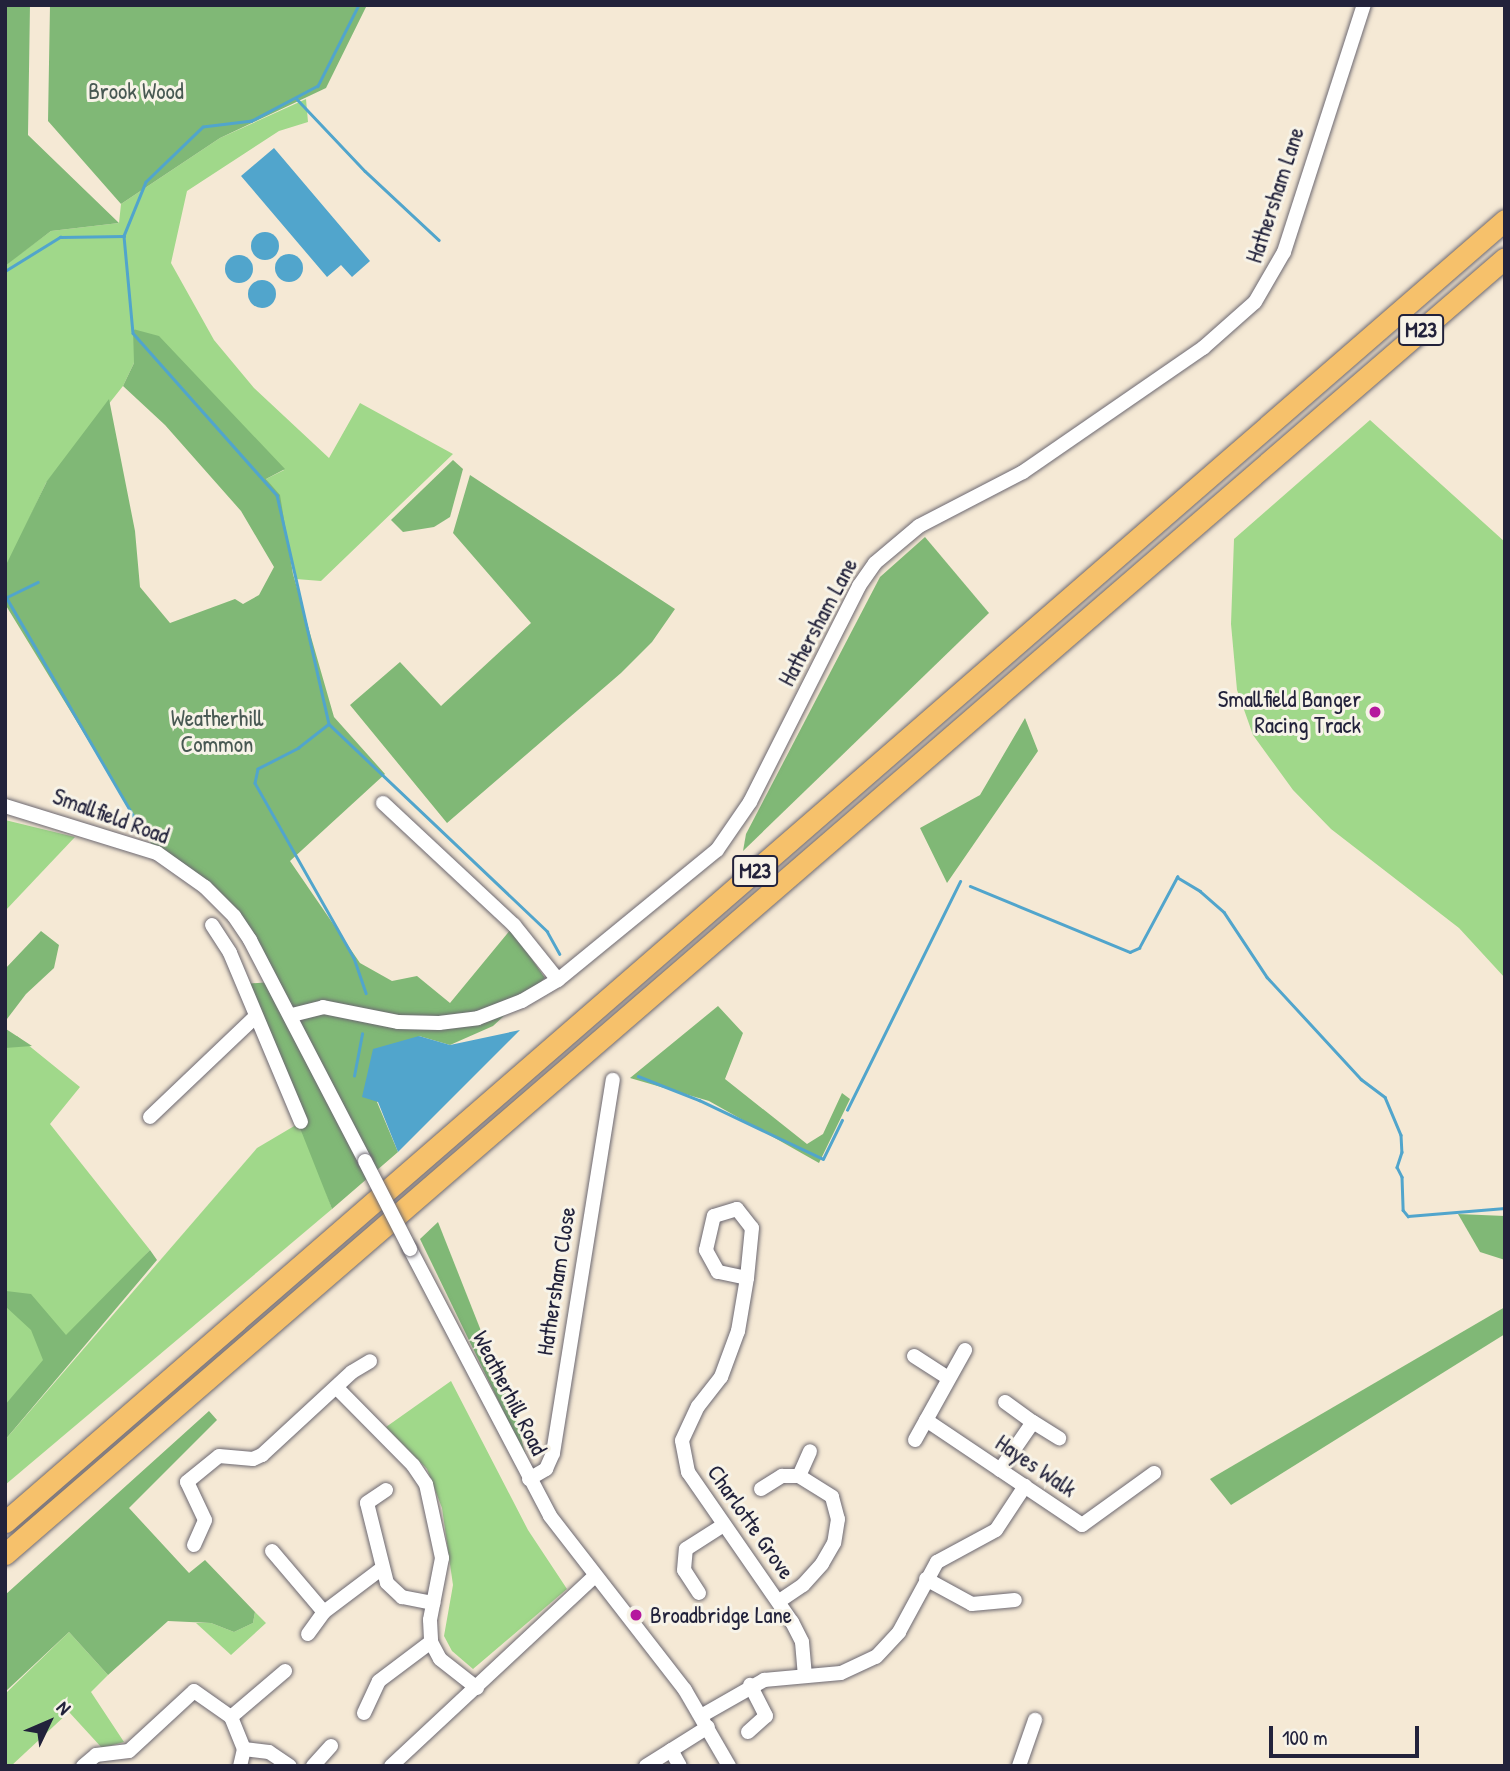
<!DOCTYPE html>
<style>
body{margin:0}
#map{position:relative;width:1510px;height:1771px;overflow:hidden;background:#f5e9d5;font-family:"Patrick Hand",sans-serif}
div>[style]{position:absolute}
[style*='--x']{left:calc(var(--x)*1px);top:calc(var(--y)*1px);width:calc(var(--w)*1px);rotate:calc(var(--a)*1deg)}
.green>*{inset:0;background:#a0d88a}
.forest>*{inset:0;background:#80b876}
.water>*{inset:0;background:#51a5cc}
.round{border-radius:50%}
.stream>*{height:2.5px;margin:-1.25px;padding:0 1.25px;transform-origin:1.25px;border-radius:1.25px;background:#51a5cc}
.roads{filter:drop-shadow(0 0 2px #6c6871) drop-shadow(0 0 2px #6c6871)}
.minor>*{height:14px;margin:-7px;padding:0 7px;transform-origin:7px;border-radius:7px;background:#fff}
.highway>*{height:21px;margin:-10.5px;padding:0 10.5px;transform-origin:10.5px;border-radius:10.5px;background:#f6c16b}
.bridges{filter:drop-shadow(0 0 2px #6c6871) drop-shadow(0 0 2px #6c6871)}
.minor-bridge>*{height:14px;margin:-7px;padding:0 7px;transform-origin:7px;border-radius:7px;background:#fff}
.dots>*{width:19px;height:19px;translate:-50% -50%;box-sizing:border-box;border:4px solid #f7f3e8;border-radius:50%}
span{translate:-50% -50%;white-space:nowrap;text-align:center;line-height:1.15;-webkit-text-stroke:6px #f7f3e8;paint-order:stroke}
.shield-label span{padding:2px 5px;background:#f7f3e8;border:2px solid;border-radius:5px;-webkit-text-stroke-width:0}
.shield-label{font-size:21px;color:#22223b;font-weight:700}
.park-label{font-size:23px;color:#485953}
.street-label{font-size:23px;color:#22223b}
.poi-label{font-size:23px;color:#22223b}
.right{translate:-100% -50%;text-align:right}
.left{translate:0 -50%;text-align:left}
.frame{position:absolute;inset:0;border:7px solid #22223b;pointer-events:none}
.north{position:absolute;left:14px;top:1687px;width:70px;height:70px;-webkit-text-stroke:5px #f7f3e8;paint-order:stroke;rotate:46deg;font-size:19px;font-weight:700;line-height:28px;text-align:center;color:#22223b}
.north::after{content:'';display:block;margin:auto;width:24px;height:32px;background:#22223b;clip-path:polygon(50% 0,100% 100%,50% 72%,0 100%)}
.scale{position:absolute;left:1269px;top:1726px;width:150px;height:32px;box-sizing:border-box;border:4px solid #22223b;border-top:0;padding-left:9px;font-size:21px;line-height:24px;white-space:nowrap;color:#22223b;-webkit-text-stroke:5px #f7f3e8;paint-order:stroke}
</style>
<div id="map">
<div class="green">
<div style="clip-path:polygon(306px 99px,308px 122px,279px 131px,187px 191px,171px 263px,214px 340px,254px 388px,329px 458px,360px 403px,453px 454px,321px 581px,296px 579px,277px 495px,266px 479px,284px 470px,134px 329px,134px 363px,123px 386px,46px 483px,6px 568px,5px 265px,51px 231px,119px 223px,121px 204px,220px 138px)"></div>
<div style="clip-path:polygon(1370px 420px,1505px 542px,1505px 978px,1459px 928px,1331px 829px,1293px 790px,1253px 735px,1237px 690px,1231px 624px,1234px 539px)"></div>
<div style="clip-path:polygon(5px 820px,75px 837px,5px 911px)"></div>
<div style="clip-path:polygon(17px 1036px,80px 1087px,50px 1124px,150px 1250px,5px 1407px,5px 1048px)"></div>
<div style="clip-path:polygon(301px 1122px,332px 1209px,5px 1485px,5px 1440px,257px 1148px)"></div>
<div style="clip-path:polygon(451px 1381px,528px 1530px,567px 1589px,473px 1669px,452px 1651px,444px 1636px,453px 1585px,442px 1508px,427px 1469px,386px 1427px)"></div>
<div style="clip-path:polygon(255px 1612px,266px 1623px,231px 1655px,196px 1623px,211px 1623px,234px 1632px,253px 1623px)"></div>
<div style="clip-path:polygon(69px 1632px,108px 1675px,91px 1692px,124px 1742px,102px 1748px,69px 1712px,11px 1766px,5px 1766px,5px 1694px)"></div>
</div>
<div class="forest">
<div style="clip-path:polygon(5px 5px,30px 5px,28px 135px,119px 223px,51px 231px,5px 266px)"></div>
<div style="clip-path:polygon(50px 5px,367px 5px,326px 88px,220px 138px,121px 204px,48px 121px)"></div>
<div style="clip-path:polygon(133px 329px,159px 336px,285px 469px,266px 479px,280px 495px,293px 574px,334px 717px,385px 774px,290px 861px,360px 963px,392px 981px,417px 976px,450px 1003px,511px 929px,545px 978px,493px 1026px,450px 1045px,419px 1036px,377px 1102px,398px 1152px,332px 1209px,243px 984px,272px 982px,234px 916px,157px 853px,5px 604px,5px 567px,47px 481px,109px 399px,135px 531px,140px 587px,170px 623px,235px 599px,243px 604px,259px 595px,274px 567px,241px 511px,165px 425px,123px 386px,134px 363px)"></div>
<div style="clip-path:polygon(453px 460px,463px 469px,450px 517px,434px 527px,403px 532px,391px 520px)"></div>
<div style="clip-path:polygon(470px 475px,675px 609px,652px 642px,621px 673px,447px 823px,350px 705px,400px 662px,441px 706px,531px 623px,453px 533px)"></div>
<div style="clip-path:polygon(925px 537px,989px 613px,743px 851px,746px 834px,880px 577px)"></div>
<div style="clip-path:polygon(1025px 718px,1038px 751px,947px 883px,920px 828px,980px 795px)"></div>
<div style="clip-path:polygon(41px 931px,59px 945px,54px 968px,26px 994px,7px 1019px,6px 1029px,32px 1046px,5px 1048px,5px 969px)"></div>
<div style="clip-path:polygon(718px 1006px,743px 1033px,725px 1079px,807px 1144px,823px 1134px,842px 1093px,850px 1099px,819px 1163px,709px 1101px,630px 1078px)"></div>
<div style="clip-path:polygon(1458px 1214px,1505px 1216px,1505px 1260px,1480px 1252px)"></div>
<div style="clip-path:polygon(438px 1222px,517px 1422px,527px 1460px,420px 1239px)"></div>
<div style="clip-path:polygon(150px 1250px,157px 1260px,5px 1440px,5px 1405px,43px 1360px,31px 1330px,5px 1306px,6px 1291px,31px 1294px,66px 1335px)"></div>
<div style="clip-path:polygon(1505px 1307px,1505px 1334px,1231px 1505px,1210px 1479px)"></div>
<div style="clip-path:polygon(209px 1411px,217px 1420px,129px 1508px,189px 1573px,205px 1560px,255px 1612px,253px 1623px,234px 1632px,211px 1623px,168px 1621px,108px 1675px,69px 1632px,5px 1692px,5px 1595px)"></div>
</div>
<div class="water">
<div style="clip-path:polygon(274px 148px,370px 261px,352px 277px,341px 265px,327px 277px,241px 176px)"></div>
<div class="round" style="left:251px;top:232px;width:28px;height:28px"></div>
<div class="round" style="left:275px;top:254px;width:28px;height:28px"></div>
<div class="round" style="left:225px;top:255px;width:28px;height:28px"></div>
<div class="round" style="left:248px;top:280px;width:28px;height:28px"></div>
<div style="clip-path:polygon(520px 1030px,398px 1152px,378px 1102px,362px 1097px,373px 1049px,419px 1036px,450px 1045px)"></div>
</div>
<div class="stream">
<div style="--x:359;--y:5;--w:91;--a:116.8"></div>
<div style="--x:318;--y:86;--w:75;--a:152.1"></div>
<div style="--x:252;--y:121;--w:49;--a:173"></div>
<div style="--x:203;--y:127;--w:79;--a:136"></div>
<div style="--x:146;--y:182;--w:58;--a:112.2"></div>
<div style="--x:124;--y:236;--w:97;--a:84.7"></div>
<div style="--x:133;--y:333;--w:217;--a:48.4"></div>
<div style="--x:277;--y:495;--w:235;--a:77.2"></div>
<div style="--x:329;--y:724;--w:301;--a:43.5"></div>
<div style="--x:547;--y:931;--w:26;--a:61"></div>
<div style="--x:296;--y:98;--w:100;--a:46.6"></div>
<div style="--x:365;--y:171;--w:101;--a:43"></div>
<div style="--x:5;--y:271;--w:65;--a:-31.7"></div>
<div style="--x:60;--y:237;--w:64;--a:-0.9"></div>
<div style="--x:5;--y:595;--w:271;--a:59.8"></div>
<div style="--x:7;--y:597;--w:34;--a:-26"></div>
<div style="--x:328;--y:725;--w:37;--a:142"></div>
<div style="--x:299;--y:748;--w:46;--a:152.9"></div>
<div style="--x:258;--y:769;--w:14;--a:102"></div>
<div style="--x:255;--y:783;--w:201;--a:60.5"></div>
<div style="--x:354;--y:958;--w:37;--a:71"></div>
<div style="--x:970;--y:886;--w:173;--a:22.4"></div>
<div style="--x:1130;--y:952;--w:10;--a:-24"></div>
<div style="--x:1139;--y:948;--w:81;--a:-61.8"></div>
<div style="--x:1177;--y:877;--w:27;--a:31"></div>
<div style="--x:1200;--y:891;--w:32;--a:41"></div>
<div style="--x:1224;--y:912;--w:78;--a:56.5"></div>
<div style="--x:1267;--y:977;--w:139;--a:47.3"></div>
<div style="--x:1361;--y:1079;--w:30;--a:37"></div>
<div style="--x:1385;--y:1097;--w:41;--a:67.2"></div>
<div style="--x:1401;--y:1135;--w:17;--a:87"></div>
<div style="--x:1402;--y:1152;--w:16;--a:108"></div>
<div style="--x:1397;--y:1167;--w:11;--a:63"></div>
<div style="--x:1402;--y:1177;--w:33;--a:88"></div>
<div style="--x:1403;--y:1210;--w:8;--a:50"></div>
<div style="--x:1408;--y:1216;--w:97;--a:-4.7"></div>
<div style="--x:354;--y:1076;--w:43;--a:-79.2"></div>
<div style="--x:638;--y:1076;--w:66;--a:21.5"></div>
<div style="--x:699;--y:1100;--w:137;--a:25.4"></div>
<div style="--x:823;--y:1159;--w:43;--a:-64"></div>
<div style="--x:847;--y:1110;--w:255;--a:-63.7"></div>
</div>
<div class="roads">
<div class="minor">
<div style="--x:383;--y:803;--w:179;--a:43"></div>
<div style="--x:514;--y:925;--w:70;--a:51.3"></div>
<div style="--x:5;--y:806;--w:159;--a:17.2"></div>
<div style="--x:157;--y:853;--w:59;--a:35.3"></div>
<div style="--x:205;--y:887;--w:41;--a:45"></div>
<div style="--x:234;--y:916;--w:29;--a:56"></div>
<div style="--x:250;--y:940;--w:249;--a:62.5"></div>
<div style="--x:212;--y:925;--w:33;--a:57"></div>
<div style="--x:230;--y:953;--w:183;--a:67.2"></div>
<div style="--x:292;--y:1015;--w:32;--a:-14"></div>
<div style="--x:323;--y:1007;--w:76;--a:11.3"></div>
<div style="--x:398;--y:1022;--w:41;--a:1.4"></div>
<div style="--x:439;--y:1023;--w:39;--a:-7"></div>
<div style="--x:478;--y:1018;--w:47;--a:-21.1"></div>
<div style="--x:522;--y:1001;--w:42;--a:-30.3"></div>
<div style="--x:558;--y:980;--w:205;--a:-39.3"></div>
<div style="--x:717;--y:850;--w:58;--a:-55.5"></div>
<div style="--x:750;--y:802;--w:242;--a:-63.2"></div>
<div style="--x:859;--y:586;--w:28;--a:-55"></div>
<div style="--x:875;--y:563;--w:57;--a:-40.1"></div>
<div style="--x:919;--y:526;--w:117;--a:-27.4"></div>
<div style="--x:1023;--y:472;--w:219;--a:-34.6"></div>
<div style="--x:1203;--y:348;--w:69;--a:-41.5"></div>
<div style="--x:1255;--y:302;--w:58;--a:-59.9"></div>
<div style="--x:1284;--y:252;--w:260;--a:-72.1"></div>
<div style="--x:150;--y:1117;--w:146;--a:-43.6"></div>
<div style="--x:737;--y:1209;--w:24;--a:52"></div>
<div style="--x:752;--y:1228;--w:50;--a:95.7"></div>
<div style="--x:747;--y:1278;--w:30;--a:-168"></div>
<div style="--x:718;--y:1272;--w:25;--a:-119"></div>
<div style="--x:706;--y:1250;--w:35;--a:-77"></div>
<div style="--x:714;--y:1216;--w:24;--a:-17"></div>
<div style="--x:410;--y:1249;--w:301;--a:62.3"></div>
<div style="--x:550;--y:1516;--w:220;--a:52.2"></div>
<div style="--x:685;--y:1690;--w:88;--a:59.9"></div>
<div style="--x:747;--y:1278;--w:54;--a:99.6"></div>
<div style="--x:738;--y:1331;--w:49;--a:110.3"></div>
<div style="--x:721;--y:1377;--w:37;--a:128"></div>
<div style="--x:698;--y:1406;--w:38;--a:115"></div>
<div style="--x:682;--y:1441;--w:32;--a:79"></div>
<div style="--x:688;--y:1472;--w:183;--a:55.3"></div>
<div style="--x:792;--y:1622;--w:22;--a:63"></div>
<div style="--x:802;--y:1642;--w:34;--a:85"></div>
<div style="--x:914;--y:1356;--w:40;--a:32.9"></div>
<div style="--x:337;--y:1388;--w:108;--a:45.4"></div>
<div style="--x:413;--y:1465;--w:23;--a:56"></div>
<div style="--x:426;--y:1484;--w:76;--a:77.8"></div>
<div style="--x:442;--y:1558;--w:63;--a:101"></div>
<div style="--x:430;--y:1620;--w:22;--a:87"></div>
<div style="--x:431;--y:1642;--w:19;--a:62"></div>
<div style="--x:440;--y:1659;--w:47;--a:38.1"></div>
<div style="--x:1005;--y:1402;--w:34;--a:36"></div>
<div style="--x:926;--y:1420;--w:188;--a:33.9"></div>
<div style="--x:1082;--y:1525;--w:89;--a:-35.8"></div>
<div style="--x:915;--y:1440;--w:103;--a:-60.9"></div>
<div style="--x:1000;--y:1470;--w:58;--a:-55.5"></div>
<div style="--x:1033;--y:1422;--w:31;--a:32"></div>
<div style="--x:799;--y:1476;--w:27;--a:-66"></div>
<div style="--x:529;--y:1479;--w:20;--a:-30"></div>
<div style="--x:546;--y:1469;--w:17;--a:-66"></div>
<div style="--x:553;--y:1453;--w:378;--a:-80.9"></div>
<div style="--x:761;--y:1489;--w:25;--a:-32"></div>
<div style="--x:782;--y:1476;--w:17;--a:0"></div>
<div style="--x:799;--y:1476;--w:39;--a:32"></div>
<div style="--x:832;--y:1497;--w:23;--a:75"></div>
<div style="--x:838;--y:1519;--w:24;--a:99"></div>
<div style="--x:834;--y:1543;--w:24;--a:120"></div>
<div style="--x:822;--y:1564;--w:28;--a:132"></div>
<div style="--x:803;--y:1585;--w:29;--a:146"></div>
<div style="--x:386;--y:1490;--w:23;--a:146"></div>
<div style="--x:367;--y:1503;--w:82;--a:76"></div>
<div style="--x:387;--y:1583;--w:21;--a:43"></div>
<div style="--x:402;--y:1597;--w:32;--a:11"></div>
<div style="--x:194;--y:1545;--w:27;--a:-66"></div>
<div style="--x:205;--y:1520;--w:42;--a:-115.3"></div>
<div style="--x:187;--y:1482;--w:41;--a:-39.1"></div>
<div style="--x:219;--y:1456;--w:34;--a:5"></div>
<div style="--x:253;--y:1459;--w:10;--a:-24"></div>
<div style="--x:262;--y:1455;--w:122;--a:-42.7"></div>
<div style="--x:352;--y:1372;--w:21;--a:-31"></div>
<div style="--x:272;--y:1551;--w:80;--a:49.6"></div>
<div style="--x:926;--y:1579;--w:52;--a:28.5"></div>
<div style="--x:972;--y:1604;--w:43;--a:-5.3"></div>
<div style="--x:699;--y:1593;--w:27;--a:-123"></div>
<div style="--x:684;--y:1570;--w:21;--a:-85"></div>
<div style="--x:686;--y:1549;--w:43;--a:-32.6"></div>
<div style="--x:308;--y:1634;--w:27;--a:-54"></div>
<div style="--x:324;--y:1612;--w:71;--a:-37"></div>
<div style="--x:364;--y:1713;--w:35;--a:-65"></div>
<div style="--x:379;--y:1681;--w:65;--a:-36.9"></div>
<div style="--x:701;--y:1716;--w:73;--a:-29.7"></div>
<div style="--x:764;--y:1680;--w:77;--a:-5.2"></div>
<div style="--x:841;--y:1673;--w:38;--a:-25"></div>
<div style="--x:876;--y:1657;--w:34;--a:-47"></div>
<div style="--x:899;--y:1632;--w:80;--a:-61.5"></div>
<div style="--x:937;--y:1562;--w:67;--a:-28.5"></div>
<div style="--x:996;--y:1530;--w:53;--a:-56.6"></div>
<div style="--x:231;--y:1717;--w:71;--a:-40.4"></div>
<div style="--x:748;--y:1732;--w:24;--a:-42"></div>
<div style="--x:766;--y:1716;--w:35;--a:-117"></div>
<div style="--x:244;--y:1749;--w:25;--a:7"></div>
<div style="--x:269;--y:1752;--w:25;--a:34"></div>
<div style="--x:671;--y:1750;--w:18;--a:61"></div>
<div style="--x:83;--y:1766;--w:17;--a:-40"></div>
<div style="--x:96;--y:1755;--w:33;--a:-7"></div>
<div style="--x:129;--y:1751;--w:88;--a:-42.7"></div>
<div style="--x:194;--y:1691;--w:45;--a:35.1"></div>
<div style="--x:231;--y:1717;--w:35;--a:68"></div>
<div style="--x:244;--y:1749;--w:17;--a:103"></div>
<div style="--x:313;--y:1766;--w:27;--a:-48"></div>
<div style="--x:391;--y:1766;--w:277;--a:-43"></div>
<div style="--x:646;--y:1766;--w:73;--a:-32.2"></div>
<div style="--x:1019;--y:1766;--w:49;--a:-70.8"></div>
</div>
<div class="highway">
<div style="--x:5;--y:1522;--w:1986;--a:-40.96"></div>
<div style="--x:5;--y:1554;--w:1982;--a:-40.83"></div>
</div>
</div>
<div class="bridges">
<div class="minor-bridge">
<div style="--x:365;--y:1161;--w:99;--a:62.9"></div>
</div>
</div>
<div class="dots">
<div style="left:1375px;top:712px;background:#b5179e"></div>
<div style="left:636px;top:1615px;background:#b5179e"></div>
</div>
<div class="shield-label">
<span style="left:1421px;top:330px">M23</span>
<span style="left:755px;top:871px">M23</span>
</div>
<div class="park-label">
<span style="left:136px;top:91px">Brook Wood</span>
<span style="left:217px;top:731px">Weatherhill<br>Common</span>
</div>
<div class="street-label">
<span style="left:1275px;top:195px;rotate:-72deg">Hathersham Lane</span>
<span style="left:818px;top:622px;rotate:-62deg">Hathersham Lane</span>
<span style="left:111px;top:816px;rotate:20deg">Smallfield Road</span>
<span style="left:556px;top:1281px;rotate:-81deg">Hathersham Close</span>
<span style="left:510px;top:1393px;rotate:63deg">Weatherhill Road</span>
<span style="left:1036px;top:1466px;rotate:34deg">Hayes Walk</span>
<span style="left:751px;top:1522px;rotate:55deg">Charlotte Grove</span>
</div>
<div class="poi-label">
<span class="right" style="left:1361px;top:712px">Smallfield Banger<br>Racing Track</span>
<span class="left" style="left:650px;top:1615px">Broadbridge Lane</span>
</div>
<div class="frame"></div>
<div class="north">N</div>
<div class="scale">100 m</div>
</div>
